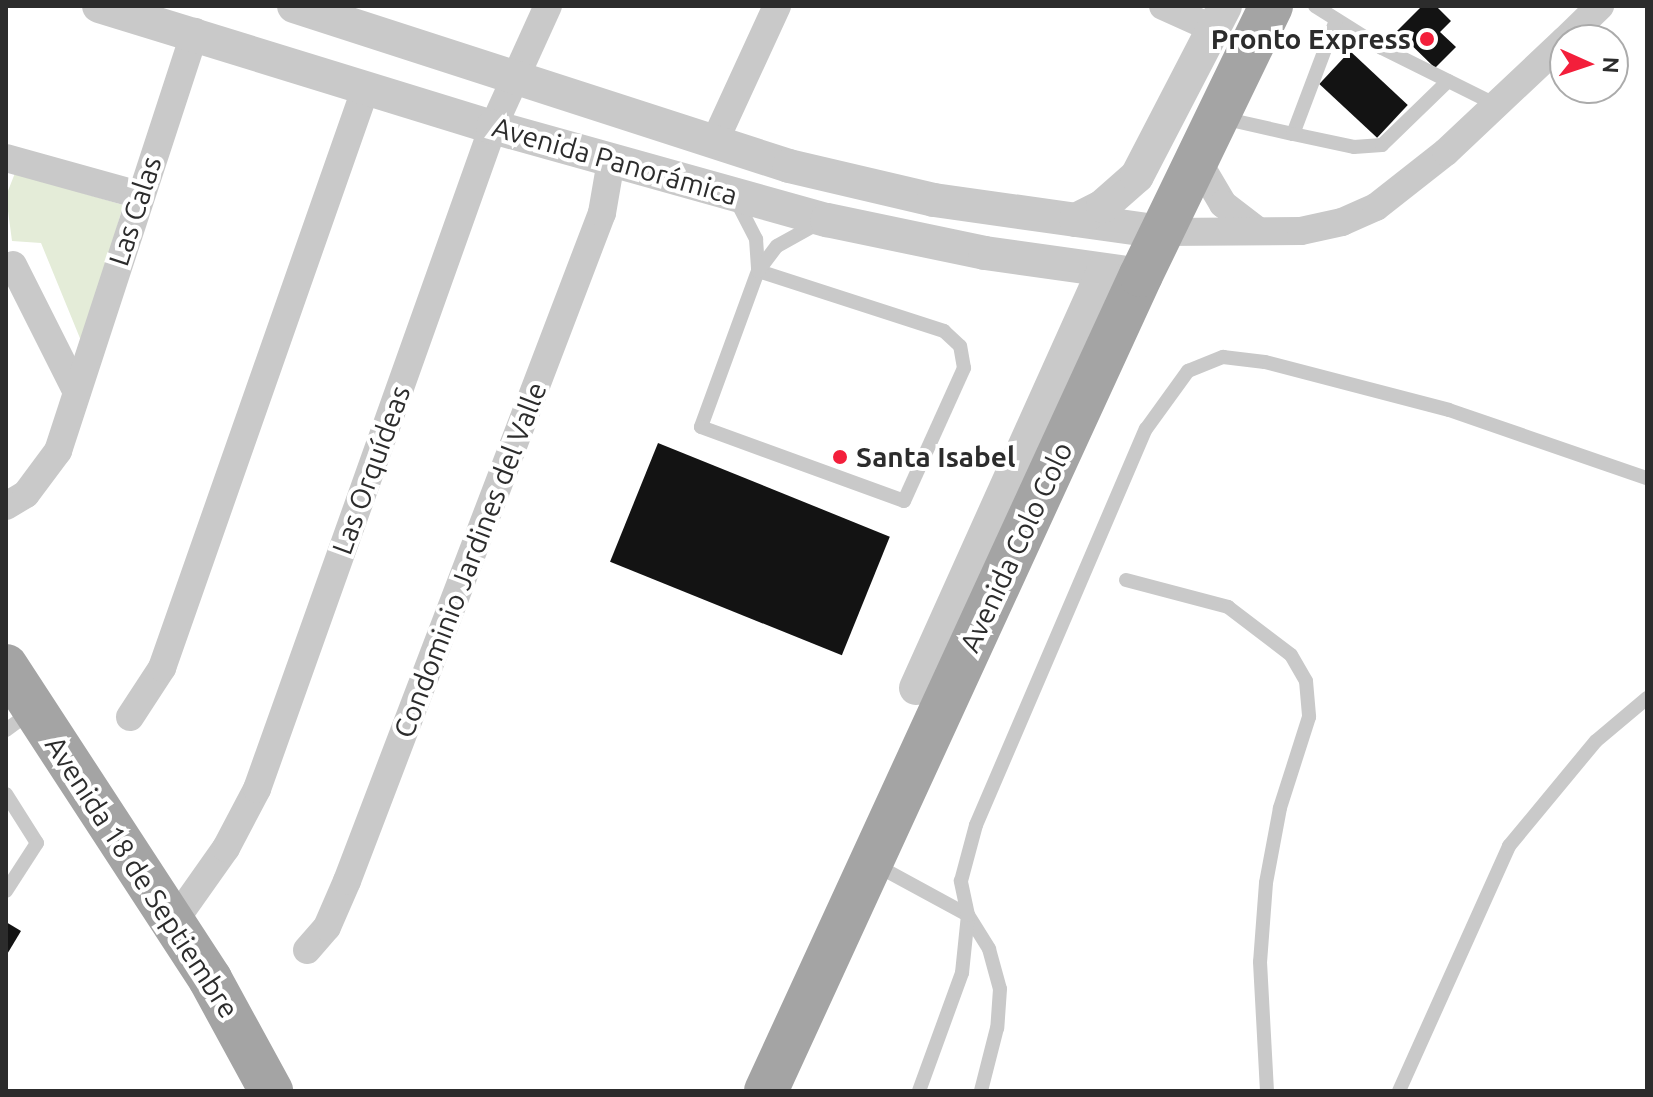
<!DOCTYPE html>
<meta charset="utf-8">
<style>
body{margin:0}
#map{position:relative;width:1653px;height:1097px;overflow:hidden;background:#fff;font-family:Ubuntu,sans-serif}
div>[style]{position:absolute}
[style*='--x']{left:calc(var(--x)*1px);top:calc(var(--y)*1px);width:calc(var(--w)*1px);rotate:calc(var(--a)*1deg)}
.green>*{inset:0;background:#e4ecd8}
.building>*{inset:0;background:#131313;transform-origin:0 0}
.service>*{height:14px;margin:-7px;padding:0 7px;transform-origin:7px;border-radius:7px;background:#c9c9c9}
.minor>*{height:28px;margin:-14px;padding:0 14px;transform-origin:14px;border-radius:14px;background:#c9c9c9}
.tertiary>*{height:34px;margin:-17px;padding:0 17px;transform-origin:17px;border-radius:17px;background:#c9c9c9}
.primary>*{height:44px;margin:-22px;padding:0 22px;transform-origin:22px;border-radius:22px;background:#a4a4a4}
.dots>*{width:22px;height:22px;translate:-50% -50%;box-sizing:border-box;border:4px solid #fff;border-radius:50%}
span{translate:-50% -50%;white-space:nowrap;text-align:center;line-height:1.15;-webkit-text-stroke:8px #fff;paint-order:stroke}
.poi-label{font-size:28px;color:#2c2c2c;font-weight:700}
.right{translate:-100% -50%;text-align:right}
.left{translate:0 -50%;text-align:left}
.street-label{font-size:28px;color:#2c2c2c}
.frame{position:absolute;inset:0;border:8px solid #2c2c2c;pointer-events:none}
.north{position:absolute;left:1549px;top:24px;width:80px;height:80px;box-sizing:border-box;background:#fff;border:2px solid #ababab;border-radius:50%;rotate:93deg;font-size:22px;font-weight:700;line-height:32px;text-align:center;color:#2c2c2c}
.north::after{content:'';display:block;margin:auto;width:28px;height:36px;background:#f31f3b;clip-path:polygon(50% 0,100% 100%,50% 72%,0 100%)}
</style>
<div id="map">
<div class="green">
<div style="clip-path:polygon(15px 173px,123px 205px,84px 348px,41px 243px,12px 241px,6px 196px)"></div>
</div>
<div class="building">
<div style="clip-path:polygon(1422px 6px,1436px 6px,1451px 21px,1440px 32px,1456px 47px,1435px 68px,1397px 31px)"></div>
<div style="left:1350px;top:51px;width:79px;height:45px;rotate:43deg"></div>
<div style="left:658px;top:443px;width:250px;height:128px;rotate:22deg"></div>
<div style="clip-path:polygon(6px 922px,21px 931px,6px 956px)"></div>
</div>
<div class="service">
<div style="--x:1315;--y:6;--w:79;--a:32.1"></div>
<div style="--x:1382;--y:48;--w:128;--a:26.4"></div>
<div style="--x:1222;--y:118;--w:73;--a:12.7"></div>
<div style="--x:1293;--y:134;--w:122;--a:-69.3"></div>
<div style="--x:1293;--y:134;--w:62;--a:12"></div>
<div style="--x:1354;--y:147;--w:28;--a:-4"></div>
<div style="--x:1382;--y:145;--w:92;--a:-44.1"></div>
<div style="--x:737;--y:202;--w:42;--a:62.8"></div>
<div style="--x:756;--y:239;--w:32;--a:86"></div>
<div style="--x:758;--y:271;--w:166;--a:110.1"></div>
<div style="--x:701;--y:427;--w:216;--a:20"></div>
<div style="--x:904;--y:501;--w:146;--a:-65.7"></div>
<div style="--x:964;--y:368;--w:22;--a:-100"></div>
<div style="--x:960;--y:346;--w:22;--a:-137"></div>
<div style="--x:944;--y:331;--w:195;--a:-162.1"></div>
<div style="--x:758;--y:271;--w:31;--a:-53"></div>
<div style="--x:777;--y:246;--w:43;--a:-28.9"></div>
<div style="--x:1126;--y:580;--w:106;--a:14.8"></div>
<div style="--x:1228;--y:607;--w:79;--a:37.3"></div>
<div style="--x:1291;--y:655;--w:30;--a:60"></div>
<div style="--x:1306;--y:681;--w:36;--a:85"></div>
<div style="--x:1309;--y:717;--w:96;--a:107.7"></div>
<div style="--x:1280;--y:808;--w:76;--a:100.6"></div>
<div style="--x:1266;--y:883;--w:79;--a:94.3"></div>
<div style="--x:1260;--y:962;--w:129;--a:86.9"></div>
<div style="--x:6;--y:730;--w:32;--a:-36"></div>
<div style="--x:6;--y:794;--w:58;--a:57.7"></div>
<div style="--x:37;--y:843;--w:57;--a:122.9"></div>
<div style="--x:874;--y:864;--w:107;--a:28.5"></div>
<div style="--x:968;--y:915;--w:40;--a:58"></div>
<div style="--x:989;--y:949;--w:41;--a:74.6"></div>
<div style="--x:1000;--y:989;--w:39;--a:94"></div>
<div style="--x:997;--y:1028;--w:65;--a:104.3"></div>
<div style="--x:919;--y:1091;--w:126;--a:-70"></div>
<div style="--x:962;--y:973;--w:58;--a:-84.1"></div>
<div style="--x:968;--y:915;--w:35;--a:-102"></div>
<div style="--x:961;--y:881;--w:58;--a:-75"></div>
<div style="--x:976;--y:825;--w:431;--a:-66.8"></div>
<div style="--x:1146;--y:429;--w:72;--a:-54.1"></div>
<div style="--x:1188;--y:371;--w:38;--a:-22"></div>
<div style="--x:1223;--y:357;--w:42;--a:6.8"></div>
<div style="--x:1265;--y:362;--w:190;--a:14.6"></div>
<div style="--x:1449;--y:410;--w:209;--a:19"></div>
<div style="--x:1399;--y:1091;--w:269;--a:-65.8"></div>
<div style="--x:1509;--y:846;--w:136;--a:-50.4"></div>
<div style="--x:1596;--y:741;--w:67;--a:-40.1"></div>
</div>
<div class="minor">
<div style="--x:1163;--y:6;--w:56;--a:24.3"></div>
<div style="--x:1565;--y:40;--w:49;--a:-44.2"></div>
<div style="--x:714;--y:143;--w:151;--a:-65.3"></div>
<div style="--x:6;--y:158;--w:138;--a:15.5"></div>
<div style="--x:1197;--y:160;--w:51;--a:59.4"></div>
<div style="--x:1223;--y:204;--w:44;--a:37.6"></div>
<div style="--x:1162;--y:232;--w:139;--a:-0.4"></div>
<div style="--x:1301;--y:231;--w:42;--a:-12.4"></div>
<div style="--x:1342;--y:222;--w:37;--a:-24"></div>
<div style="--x:1376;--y:207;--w:89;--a:-38.2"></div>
<div style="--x:1446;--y:152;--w:163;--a:-43.3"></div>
<div style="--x:13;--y:265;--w:142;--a:63.3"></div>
<div style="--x:6;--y:506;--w:23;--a:-31"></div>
<div style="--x:26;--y:494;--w:54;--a:-53.3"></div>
<div style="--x:58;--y:451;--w:441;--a:-71.9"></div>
<div style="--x:130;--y:717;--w:59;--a:-56.9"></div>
<div style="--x:162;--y:668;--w:616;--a:-70.65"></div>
<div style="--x:173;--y:923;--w:92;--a:-54.8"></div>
<div style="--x:226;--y:848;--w:67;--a:-62.3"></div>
<div style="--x:257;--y:789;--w:703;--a:-70.38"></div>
<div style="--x:493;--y:127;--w:133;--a:-65.6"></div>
<div style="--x:307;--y:950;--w:30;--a:-49"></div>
<div style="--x:327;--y:927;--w:50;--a:-66.5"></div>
<div style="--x:347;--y:881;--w:715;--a:-69.11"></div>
<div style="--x:602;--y:213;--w:53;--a:-80.2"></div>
</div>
<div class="tertiary">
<div style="--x:99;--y:6;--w:412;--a:17.1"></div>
<div style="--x:493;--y:127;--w:347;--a:15.6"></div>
<div style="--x:827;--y:220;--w:161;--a:11.8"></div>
<div style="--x:985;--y:253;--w:158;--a:8"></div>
<div style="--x:294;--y:6;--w:520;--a:17.91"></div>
<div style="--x:789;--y:166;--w:149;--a:13.2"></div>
<div style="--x:934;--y:200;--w:230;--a:8"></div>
<div style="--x:1076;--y:220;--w:30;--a:-27"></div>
<div style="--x:1103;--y:206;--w:45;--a:-41.4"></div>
<div style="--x:1137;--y:176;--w:191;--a:-62.6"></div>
<div style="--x:916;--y:688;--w:457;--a:-65.8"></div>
</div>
<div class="primary">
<div style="--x:6;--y:666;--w:374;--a:56.9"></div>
<div style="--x:210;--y:979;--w:128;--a:61.4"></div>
<div style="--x:766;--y:1091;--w:898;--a:-65.32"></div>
<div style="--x:1141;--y:275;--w:299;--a:-64.2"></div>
</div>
<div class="dots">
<div style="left:1427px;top:39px;background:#f31f3b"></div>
<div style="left:840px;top:457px;background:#f31f3b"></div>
</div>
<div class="poi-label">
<span class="right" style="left:1411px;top:39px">Pronto Express</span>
<span class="left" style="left:856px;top:457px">Santa Isabel</span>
</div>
<div class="street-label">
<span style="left:615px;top:161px;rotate:16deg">Avenida Panorámica</span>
<span style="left:135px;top:211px;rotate:-72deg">Las Calas</span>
<span style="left:371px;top:470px;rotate:-70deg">Las Orquídeas</span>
<span style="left:1016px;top:547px;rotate:-65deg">Avenida Colo Colo</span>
<span style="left:470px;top:560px;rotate:-69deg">Condominio Jardines del Valle</span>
<span style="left:142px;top:877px;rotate:57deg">Avenida 18 de Septiembre</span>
</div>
<div class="frame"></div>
<div class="north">N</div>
</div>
